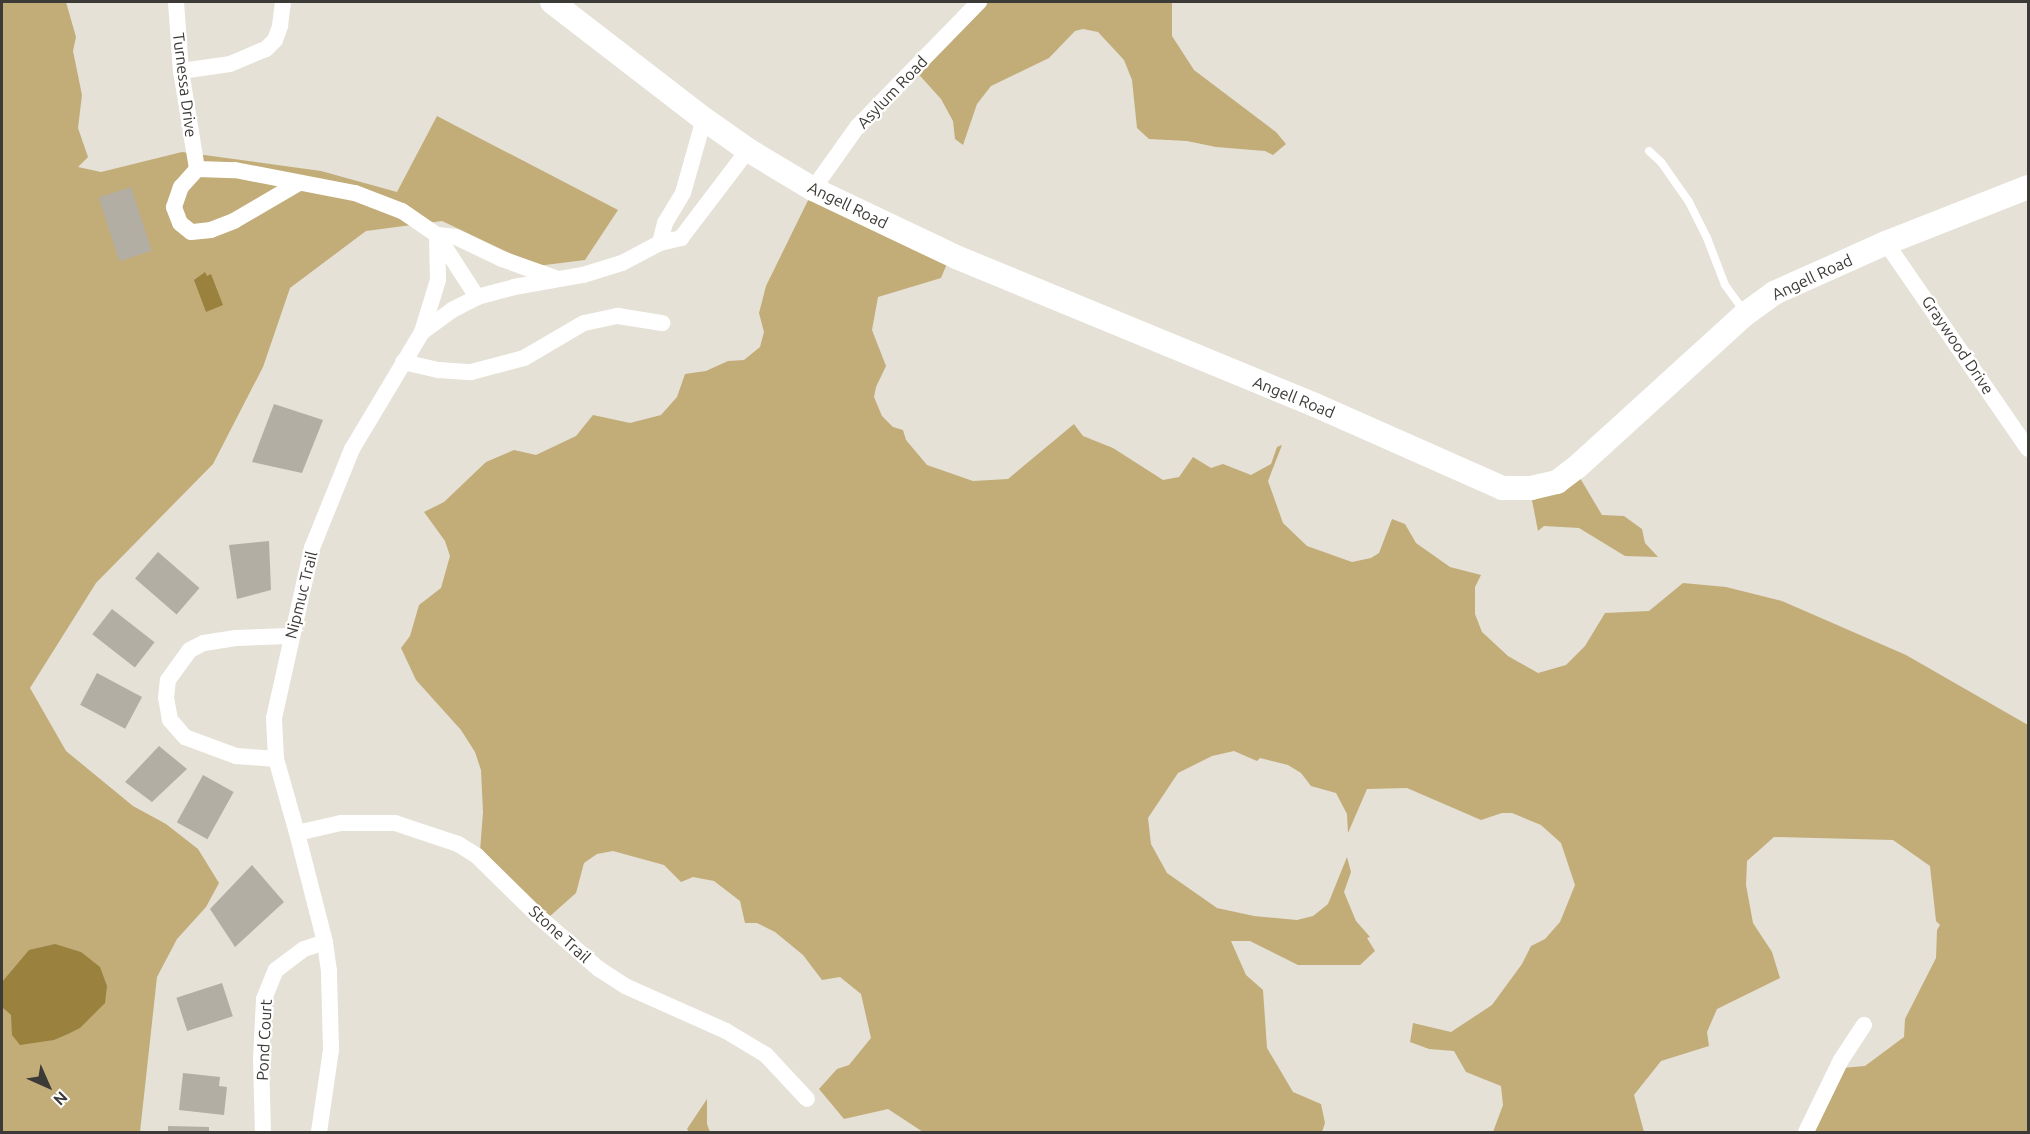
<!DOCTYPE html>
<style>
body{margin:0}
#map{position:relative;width:2030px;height:1134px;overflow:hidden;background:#e5e1d6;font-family:Ubuntu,sans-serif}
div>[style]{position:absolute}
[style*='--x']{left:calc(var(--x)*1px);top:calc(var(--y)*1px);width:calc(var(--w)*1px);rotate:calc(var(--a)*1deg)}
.green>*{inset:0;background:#c2ad79}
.water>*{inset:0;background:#9a813e}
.building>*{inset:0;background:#b2aea3;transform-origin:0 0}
.lane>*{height:8px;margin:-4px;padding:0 4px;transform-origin:4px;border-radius:4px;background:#fff}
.street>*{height:16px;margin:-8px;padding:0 8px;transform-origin:8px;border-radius:8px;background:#fff}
.secondary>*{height:24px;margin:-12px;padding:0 12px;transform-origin:12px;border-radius:12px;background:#fff}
span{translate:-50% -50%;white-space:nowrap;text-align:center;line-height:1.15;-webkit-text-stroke:4.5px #fff;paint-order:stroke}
.street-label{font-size:16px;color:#3c3a36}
.frame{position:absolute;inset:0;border:3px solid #3c3a36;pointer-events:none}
.north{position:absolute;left:18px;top:1056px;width:60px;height:60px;-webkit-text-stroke:4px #fff;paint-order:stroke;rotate:135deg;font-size:16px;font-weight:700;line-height:24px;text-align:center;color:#3c3a36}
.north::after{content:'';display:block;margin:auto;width:21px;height:27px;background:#3c3a36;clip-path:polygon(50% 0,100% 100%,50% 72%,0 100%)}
</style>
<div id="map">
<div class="green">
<div style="clip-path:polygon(2px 2px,66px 2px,76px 37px,73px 51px,82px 95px,78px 128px,88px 157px,78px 167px,101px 172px,182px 152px,321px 171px,397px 192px,437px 116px,618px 210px,585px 260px,537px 266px,442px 221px,366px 231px,290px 288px,263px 367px,213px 464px,96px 583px,30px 688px,66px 751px,133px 806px,166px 824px,198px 849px,219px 883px,206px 907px,177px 939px,157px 977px,140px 1132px,2px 1132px)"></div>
<div style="clip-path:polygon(977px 2px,1172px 2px,1172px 36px,1194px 70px,1276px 132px,1286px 144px,1273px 155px,1265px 151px,1216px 147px,1187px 141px,1149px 139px,1137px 128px,1132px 80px,1124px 60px,1098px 32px,1083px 29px,1075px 31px,1049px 58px,991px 86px,977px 104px,963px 145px,955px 139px,953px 121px,941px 99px,913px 68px)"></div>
<div style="clip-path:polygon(817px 182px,954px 247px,941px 278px,878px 297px,872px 330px,886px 366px,876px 387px,874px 397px,882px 416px,893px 427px,903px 430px,906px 440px,927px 465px,973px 481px,1008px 479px,1074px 424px,1083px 436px,1113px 448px,1163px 480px,1179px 477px,1193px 457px,1211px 468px,1223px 464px,1251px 475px,1271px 464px,1277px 447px,1282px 445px,1268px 481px,1283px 523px,1307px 546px,1352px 562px,1371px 558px,1379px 553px,1392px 519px,1405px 524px,1416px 543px,1450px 567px,1481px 575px,1475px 587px,1475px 614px,1482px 632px,1508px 656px,1538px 673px,1566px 665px,1585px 646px,1605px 613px,1649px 611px,1683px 583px,1726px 587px,1782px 601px,1906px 655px,2028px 725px,2028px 1132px,1805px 1132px,1842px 1068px,1865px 1066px,1904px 1037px,1905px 1019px,1936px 958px,1937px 930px,1940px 925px,1936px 921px,1930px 866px,1893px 840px,1774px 837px,1747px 861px,1746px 885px,1753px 923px,1772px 952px,1780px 978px,1717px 1009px,1707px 1032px,1709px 1046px,1661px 1061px,1634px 1095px,1644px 1132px,1493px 1132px,1503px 1105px,1501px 1086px,1466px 1072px,1454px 1051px,1429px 1049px,1410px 1042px,1413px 1023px,1451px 1032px,1492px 1005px,1522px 964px,1531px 946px,1545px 939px,1560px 922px,1575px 885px,1561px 843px,1541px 825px,1512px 813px,1502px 813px,1481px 820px,1407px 788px,1367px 789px,1348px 833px,1347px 814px,1336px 793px,1311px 786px,1301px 773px,1288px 765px,1260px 758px,1257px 761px,1234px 751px,1212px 756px,1178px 773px,1148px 818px,1151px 844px,1167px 873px,1217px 908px,1254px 916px,1297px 920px,1313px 916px,1328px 904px,1347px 857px,1351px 872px,1344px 892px,1356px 921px,1370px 937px,1367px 938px,1375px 951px,1360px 965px,1298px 965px,1250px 941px,1231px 941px,1246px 975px,1263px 990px,1267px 1048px,1293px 1092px,1321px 1104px,1325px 1123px,1322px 1132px,923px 1132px,888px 1109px,844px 1119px,819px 1089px,837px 1069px,849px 1065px,871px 1038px,861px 994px,840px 977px,822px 980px,803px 955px,775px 932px,757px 923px,745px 923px,740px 901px,714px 881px,693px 877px,681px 882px,664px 865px,613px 851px,597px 854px,584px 863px,576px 893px,549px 917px,480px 851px,483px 812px,481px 770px,475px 752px,461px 730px,416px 680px,401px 648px,410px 636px,419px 605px,441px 588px,450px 556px,445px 541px,424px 512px,444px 502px,486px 462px,514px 450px,536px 455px,576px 436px,593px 415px,630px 423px,661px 415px,677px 397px,685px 374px,706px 371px,728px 361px,744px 360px,760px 347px,764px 332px,759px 313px,766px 286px)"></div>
<div style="clip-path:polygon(1574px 468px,1602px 515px,1624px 516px,1642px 529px,1645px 543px,1658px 557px,1625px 556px,1579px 528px,1544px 526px,1538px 531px,1531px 495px)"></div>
<div style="clip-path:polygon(707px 1099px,707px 1124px,710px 1132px,689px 1132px,687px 1129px)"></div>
</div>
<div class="water">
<div style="clip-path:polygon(205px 272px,207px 276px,211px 274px,223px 305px,206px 312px,194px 280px)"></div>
<div style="clip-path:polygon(55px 944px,81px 952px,100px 967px,107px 986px,105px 1003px,80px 1028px,68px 1034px,54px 1040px,20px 1045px,12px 1035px,11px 1015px,2px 1007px,2px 982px,29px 950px)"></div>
</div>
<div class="building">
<div style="left:131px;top:187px;width:67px;height:34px;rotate:72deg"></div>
<div style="clip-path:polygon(274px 404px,323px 420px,302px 473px,252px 462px)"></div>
<div style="clip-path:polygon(269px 541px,271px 590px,237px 599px,229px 545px)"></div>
<div style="left:158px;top:552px;width:55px;height:35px;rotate:41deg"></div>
<div style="left:112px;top:609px;width:54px;height:32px;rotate:38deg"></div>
<div style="left:97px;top:673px;width:51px;height:36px;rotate:28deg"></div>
<div style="clip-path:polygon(159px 746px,187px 769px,152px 802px,125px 782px)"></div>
<div style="left:203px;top:775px;width:35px;height:54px;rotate:29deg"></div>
<div style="clip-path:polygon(252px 865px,284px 902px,235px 947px,210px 909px)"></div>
<div style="left:222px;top:983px;width:35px;height:48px;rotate:72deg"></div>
<div style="clip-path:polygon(183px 1073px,220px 1077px,219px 1086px,227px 1087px,224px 1115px,179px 1110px)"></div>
<div style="clip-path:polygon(168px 1126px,209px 1127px,209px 1132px,168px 1132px)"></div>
</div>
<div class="lane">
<div style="--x:1649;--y:151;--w:16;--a:43"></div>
<div style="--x:1661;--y:162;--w:49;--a:55"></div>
<div style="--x:1689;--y:202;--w:40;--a:63.4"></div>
<div style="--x:1707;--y:238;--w:50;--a:69"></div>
<div style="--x:1725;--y:285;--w:34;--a:54"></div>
</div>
<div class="street">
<div style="--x:176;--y:2;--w:69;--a:85.9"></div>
<div style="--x:181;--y:71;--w:99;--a:80.7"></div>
<div style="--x:181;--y:71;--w:49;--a:-8.1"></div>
<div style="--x:230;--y:64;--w:39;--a:-23"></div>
<div style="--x:266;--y:49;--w:13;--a:-45"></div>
<div style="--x:275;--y:40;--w:15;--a:-70"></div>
<div style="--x:280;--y:26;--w:24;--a:-83"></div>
<div style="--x:297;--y:184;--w:73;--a:149.6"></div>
<div style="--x:234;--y:221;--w:25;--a:159"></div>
<div style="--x:211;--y:230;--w:20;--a:174"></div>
<div style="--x:191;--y:232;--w:14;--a:-141"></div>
<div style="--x:180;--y:223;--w:17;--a:-111"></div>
<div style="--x:174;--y:207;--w:21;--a:-71"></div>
<div style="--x:181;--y:187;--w:24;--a:-48"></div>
<div style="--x:197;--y:169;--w:38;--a:2"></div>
<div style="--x:235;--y:170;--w:122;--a:10.9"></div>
<div style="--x:355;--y:193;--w:50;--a:21"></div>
<div style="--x:402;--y:211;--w:42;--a:34.4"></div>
<div style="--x:437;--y:235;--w:74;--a:57.2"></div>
<div style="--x:813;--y:189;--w:76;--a:-54.6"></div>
<div style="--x:857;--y:127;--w:175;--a:-45.7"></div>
<div style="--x:660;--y:243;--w:21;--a:-76"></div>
<div style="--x:665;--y:223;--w:35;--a:-59"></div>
<div style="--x:683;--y:193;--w:77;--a:-74.2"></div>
<div style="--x:1886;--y:243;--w:250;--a:55.4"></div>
<div style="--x:422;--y:332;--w:54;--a:-72.9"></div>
<div style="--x:438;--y:280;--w:45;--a:-91.3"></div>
<div style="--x:437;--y:235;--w:19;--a:6"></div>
<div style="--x:456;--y:237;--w:51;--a:25.6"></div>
<div style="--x:502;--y:259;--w:56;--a:19.7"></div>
<div style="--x:403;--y:362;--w:37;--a:13"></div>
<div style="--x:439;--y:370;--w:32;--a:4"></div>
<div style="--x:471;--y:372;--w:55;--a:-14.8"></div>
<div style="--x:524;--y:358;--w:69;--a:-30.3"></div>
<div style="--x:584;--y:323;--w:35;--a:-12"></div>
<div style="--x:618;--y:316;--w:45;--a:9"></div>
<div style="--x:276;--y:759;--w:40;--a:-175.7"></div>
<div style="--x:236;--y:756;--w:54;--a:-159.6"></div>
<div style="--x:185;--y:737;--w:23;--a:-131"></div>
<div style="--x:170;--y:720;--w:22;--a:-100"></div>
<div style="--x:166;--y:698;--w:18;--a:-84"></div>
<div style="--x:168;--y:680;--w:37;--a:-54"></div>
<div style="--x:190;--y:650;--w:16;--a:-27"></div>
<div style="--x:204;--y:643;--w:32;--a:-9"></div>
<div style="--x:236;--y:638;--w:54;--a:-2.1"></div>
<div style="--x:297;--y:833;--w:45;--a:-12.8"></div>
<div style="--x:341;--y:823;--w:54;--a:0"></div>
<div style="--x:395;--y:823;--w:66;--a:18.4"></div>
<div style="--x:458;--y:844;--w:22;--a:32"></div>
<div style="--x:477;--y:856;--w:84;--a:44.5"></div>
<div style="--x:537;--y:915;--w:82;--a:41.1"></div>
<div style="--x:599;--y:969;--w:31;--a:33"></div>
<div style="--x:625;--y:986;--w:111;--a:24"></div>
<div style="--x:726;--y:1031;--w:47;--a:31"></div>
<div style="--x:766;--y:1055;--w:60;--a:47"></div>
<div style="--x:263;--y:1132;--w:73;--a:-91.6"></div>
<div style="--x:261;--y:1059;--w:60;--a:-87.1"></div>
<div style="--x:264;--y:999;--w:31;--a:-68"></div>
<div style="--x:276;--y:970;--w:35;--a:-37"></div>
<div style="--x:304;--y:949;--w:22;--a:-18"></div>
<div style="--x:319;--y:1132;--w:83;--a:-81.7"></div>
<div style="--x:331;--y:1050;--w:79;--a:-91.5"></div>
<div style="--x:329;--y:971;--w:29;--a:-98"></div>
<div style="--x:325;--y:942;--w:113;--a:-104.4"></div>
<div style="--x:297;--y:833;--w:77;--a:-105.8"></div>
<div style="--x:276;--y:759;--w:41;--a:-92.8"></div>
<div style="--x:274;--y:718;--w:174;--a:-77.4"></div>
<div style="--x:312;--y:548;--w:107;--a:-68"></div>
<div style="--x:352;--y:449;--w:136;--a:-59.1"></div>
<div style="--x:422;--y:332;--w:37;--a:-36"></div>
<div style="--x:452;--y:310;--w:28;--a:-27"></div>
<div style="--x:477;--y:297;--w:38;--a:-15"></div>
<div style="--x:514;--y:287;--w:70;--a:-9.9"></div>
<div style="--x:583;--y:275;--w:41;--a:-17.1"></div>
<div style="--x:622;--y:263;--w:43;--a:-27.8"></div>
<div style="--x:660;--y:243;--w:22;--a:-13"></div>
<div style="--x:681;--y:238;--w:111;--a:-52.7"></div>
<div style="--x:1806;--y:1132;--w:80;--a:-64.1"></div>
<div style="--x:1841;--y:1060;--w:42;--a:-56.7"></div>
</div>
<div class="secondary">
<div style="--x:552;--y:2;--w:192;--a:37.6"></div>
<div style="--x:704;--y:119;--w:54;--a:35.2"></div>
<div style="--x:748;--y:150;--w:76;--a:31"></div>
<div style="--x:813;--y:189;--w:158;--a:25.4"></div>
<div style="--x:956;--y:257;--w:388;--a:22.4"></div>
<div style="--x:1315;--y:405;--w:205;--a:23.9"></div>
<div style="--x:1502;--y:488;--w:29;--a:0"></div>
<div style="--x:1531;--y:488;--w:27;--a:-13"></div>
<div style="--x:1557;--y:482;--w:25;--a:-37"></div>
<div style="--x:1577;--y:467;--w:226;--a:-42.3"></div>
<div style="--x:1744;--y:315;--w:37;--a:-36"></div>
<div style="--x:1774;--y:293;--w:123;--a:-24.1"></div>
<div style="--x:1886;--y:243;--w:153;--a:-21.5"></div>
</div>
<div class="street-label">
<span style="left:185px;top:85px;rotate:83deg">Turnessa Drive</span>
<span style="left:892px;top:92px;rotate:-46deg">Asylum Road</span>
<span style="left:848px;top:205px;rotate:26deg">Angell Road</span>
<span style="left:1812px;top:277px;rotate:-25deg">Angell Road</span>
<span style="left:1958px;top:345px;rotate:56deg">Graywood Drive</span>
<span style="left:1294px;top:397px;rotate:22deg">Angell Road</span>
<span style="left:301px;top:595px;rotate:-76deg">Nipmuc Trail</span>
<span style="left:560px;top:934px;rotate:42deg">Stone Trail</span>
<span style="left:264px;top:1040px;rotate:-87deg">Pond Court</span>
</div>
<div class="frame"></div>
<div class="north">N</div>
</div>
